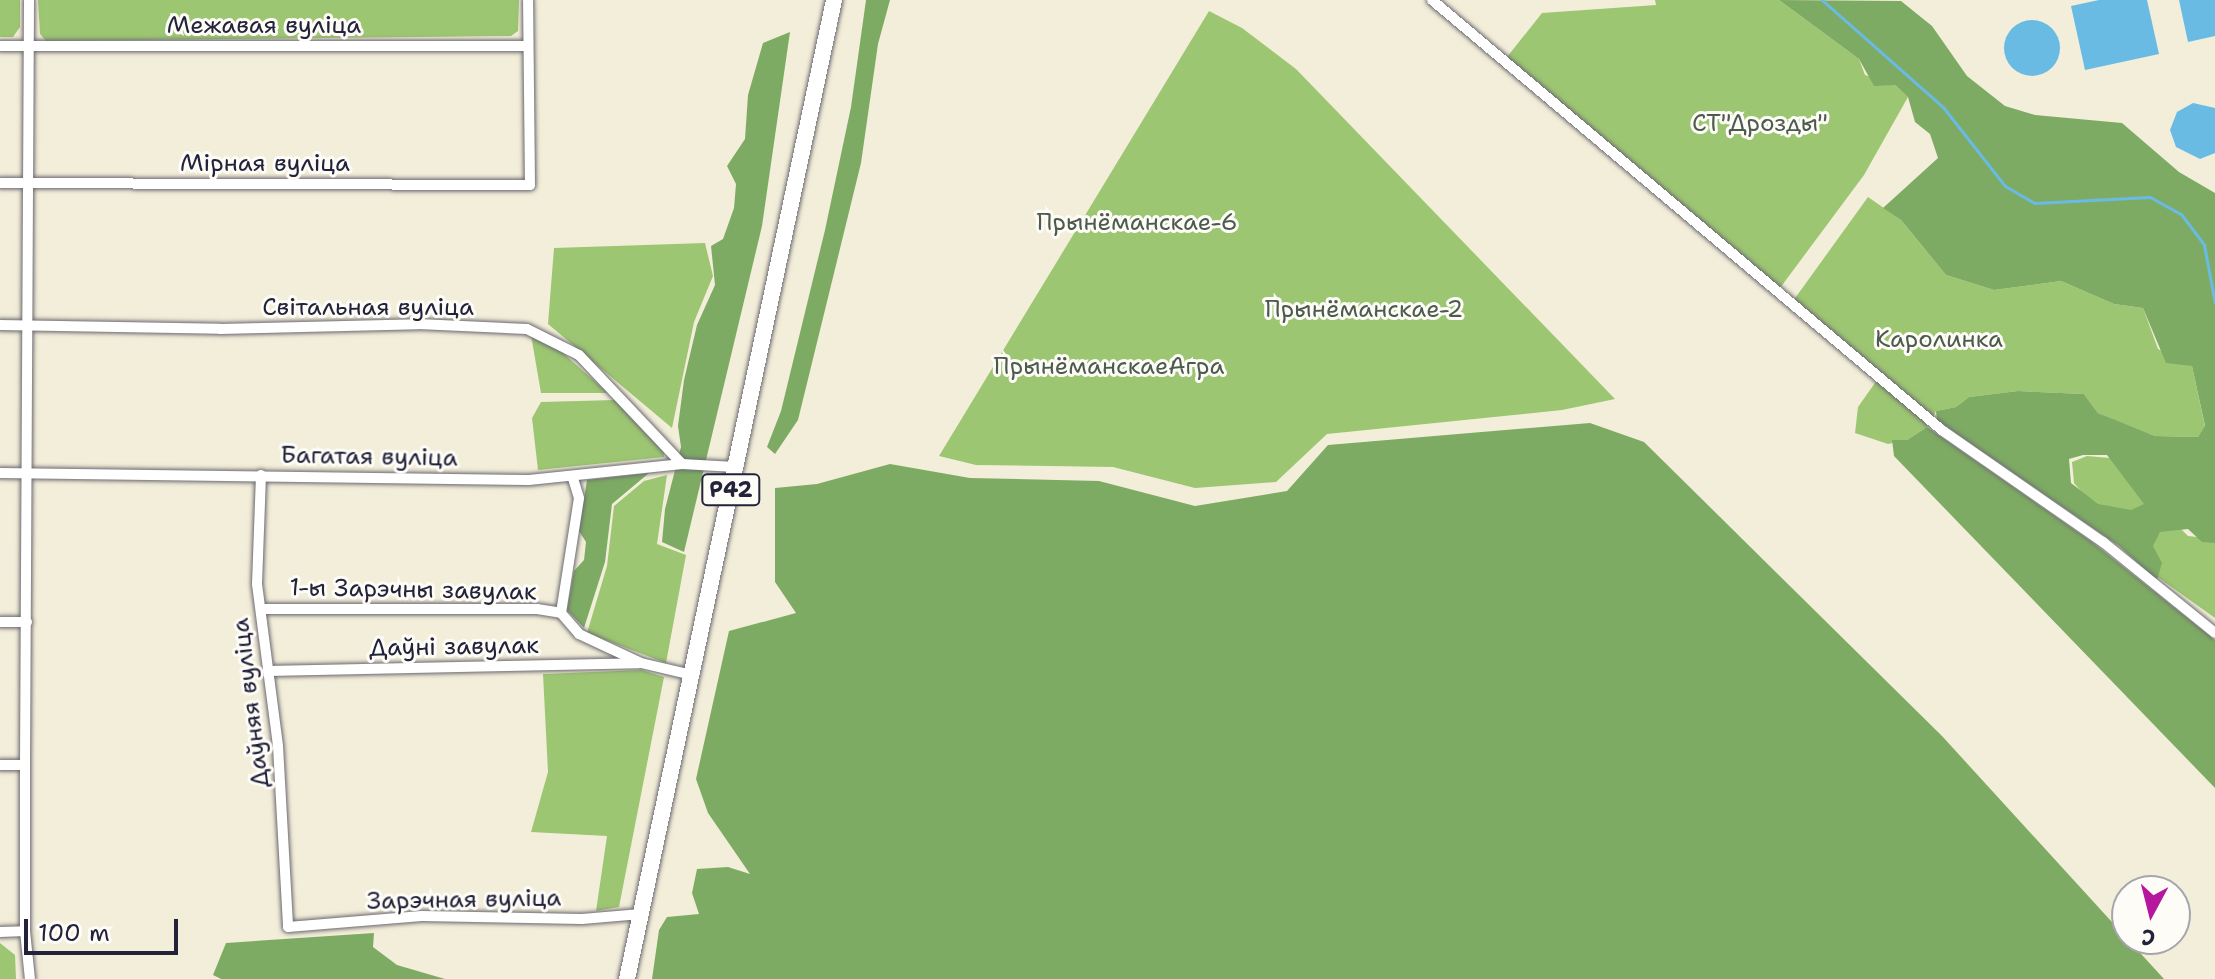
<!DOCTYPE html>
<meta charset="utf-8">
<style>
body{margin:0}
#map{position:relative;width:2215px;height:979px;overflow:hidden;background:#f3eed9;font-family:"Shantell Sans",sans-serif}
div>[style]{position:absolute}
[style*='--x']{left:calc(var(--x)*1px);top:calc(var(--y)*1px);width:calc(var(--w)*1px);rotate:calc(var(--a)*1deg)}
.green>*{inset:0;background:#9dc672}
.forest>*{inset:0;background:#7eab64}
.water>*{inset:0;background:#69bbe4}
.round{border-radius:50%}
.stream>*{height:3px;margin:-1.5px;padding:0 1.5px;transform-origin:1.5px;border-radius:1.5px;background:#69bbe4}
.roads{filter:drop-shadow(0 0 2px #6b6972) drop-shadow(0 0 2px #6b6972)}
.minor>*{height:10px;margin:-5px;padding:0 5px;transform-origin:5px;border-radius:5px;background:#fff}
.primary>*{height:16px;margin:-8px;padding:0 8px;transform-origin:8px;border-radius:8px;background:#fff}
span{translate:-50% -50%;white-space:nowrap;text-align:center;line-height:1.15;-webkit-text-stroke:6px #fdfcf7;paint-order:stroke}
.shield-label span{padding:2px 6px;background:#fdfcf7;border:2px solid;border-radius:6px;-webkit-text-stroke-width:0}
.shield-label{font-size:22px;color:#22223b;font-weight:700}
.street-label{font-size:24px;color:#22223b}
.park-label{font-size:24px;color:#4d5b4e}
.north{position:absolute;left:2111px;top:875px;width:80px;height:80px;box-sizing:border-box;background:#fdfcf7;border:2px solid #a5a5ac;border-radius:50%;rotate:187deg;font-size:22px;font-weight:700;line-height:32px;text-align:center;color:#22223b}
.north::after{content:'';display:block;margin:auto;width:28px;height:36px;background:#b5179e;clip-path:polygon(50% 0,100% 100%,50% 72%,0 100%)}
.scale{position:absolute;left:24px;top:919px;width:154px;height:36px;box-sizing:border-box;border:4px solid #22223b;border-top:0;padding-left:10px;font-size:24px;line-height:28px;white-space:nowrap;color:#22223b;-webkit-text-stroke:6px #fdfcf7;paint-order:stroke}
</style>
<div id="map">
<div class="green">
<div style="clip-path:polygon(0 0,20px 0,20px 27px,13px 37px,0 37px)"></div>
<div style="clip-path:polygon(38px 0,519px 0,518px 31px,511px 36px,46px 41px,40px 34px)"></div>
<div style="clip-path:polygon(1655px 0,1779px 0,1859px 59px,1865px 75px,1895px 85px,1908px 97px,1864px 175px,1780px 288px,1507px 57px,1542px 13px,1656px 5px)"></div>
<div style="clip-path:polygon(1209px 11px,1242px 28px,1296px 69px,1615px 399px,1562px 410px,1327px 434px,1276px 482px,1195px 488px,1113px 467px,976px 465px,939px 456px)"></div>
<div style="clip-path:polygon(1868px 197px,1901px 220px,1946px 275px,1994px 290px,2061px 281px,2114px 304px,2143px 308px,2158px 349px,2192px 366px,2205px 427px,2198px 437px,2155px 436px,2114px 420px,2098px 413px,2084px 394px,2018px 391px,1969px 397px,1956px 407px,1936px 411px,1927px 427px,1907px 440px,1888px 444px,1855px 433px,1858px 407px,1882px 373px,1793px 301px)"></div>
<div style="clip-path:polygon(705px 243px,713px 276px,694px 322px,672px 428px,548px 324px,554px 248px)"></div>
<div style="clip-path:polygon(531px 335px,556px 347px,608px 393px,541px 393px)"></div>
<div style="clip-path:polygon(615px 400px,664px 450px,664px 457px,538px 470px,532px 418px,541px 402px)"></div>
<div style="clip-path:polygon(2087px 456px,2110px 458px,2188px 536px,2215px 539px,2215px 618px,2145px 568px,2074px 483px,2072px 462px)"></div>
<div style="clip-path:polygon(667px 475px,657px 544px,686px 555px,666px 663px,587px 633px,607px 566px,614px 506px,644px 481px)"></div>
<div style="clip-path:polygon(642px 670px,664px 677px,619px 907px,596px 911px,607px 836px,531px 832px,548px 772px,543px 674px)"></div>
<div style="clip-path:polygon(0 943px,15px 955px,16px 979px,0 979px)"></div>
</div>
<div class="forest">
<div style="clip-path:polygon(866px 0,890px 0,878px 44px,861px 163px,798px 420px,775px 454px,767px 447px,781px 411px,825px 230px,851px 107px)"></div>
<div style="clip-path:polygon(evenodd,1779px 0,1901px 1px,1932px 26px,1967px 76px,2005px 106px,2035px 115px,2122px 123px,2179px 172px,2215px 193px,2215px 543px,2202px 542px,2188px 529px,2160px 532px,2153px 546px,2162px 563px,2157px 580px,2119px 546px,1937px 420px,1936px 411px,1956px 407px,1969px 397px,2018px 391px,2084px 394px,2098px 413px,2155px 436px,2198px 437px,2205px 426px,2192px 366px,2166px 363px,2143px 308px,2114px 304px,2061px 281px,1994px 290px,1946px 275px,1901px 220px,1883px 208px,1938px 158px,1930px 134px,1915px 122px,1908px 97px,1895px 85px,1874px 86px,1859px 59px,1779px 0,2083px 455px,2107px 455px,2144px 504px,2131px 510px,2098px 504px,2071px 483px,2069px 459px,2083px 455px)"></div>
<div style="clip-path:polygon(790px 32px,762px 226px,684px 552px,662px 542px,665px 509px,681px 447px,678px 426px,684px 380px,697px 325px,715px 285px,711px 246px,723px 239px,734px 208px,736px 184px,727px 166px,745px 139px,748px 95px,763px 43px)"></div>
<div style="clip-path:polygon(1590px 423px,1644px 442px,1942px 736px,2164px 979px,652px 979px,659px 930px,667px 917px,699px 914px,692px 893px,697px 869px,728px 867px,750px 874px,708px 813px,696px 779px,729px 631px,796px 613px,775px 582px,775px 488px,817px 484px,890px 464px,970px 478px,1099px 481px,1195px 506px,1287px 491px,1328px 445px)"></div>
<div style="clip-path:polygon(1927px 427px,2092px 542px,2215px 640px,2215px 788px,1894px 456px,1892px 440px,1907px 440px)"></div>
<div style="clip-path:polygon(649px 473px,612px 504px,605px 562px,584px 628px,567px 610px,574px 571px,584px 560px,586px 542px,579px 531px,587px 480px)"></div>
<div style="clip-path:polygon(374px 933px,373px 947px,397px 965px,445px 979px,221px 979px,213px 975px,226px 943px)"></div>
</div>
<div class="water">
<div style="clip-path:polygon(2099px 0,2147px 0,2159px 54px,2085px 70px,2071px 6px)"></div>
<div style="clip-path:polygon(2179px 0,2215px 0,2215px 36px,2188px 42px)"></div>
<div class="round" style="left:2004px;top:20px;width:56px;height:56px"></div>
<div style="clip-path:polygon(2193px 103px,2215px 108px,2215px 153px,2200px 159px,2176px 147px,2170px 130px,2177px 112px)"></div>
</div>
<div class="stream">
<div style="--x:1822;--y:0;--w:162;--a:41.5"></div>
<div style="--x:1943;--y:107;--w:100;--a:51.9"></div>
<div style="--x:2005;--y:186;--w:34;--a:30"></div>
<div style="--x:2035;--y:203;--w:115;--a:-3"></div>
<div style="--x:2150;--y:197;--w:35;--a:29"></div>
<div style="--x:2181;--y:214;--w:39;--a:53"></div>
<div style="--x:2204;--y:245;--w:59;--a:79.3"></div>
</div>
<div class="roads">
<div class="minor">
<div style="--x:29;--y:0;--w:765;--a:90.3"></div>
<div style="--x:25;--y:765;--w:166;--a:90"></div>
<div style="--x:25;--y:931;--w:48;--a:84.1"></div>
<div style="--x:1432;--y:0;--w:668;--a:40.15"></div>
<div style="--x:1943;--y:431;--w:195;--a:34.8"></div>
<div style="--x:2103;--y:542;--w:144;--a:39.1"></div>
<div style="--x:0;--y:46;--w:528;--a:0"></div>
<div style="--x:0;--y:183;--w:530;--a:0.22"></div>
<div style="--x:530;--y:185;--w:185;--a:-90.6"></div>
<div style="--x:0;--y:325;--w:220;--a:1"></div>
<div style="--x:220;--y:329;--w:198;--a:-1.4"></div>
<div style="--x:418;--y:324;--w:109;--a:2.6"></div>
<div style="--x:527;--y:329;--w:58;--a:26.6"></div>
<div style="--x:579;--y:355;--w:150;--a:46.6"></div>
<div style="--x:0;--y:473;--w:529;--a:0.76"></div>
<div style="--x:529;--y:480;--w:154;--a:-6"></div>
<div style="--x:682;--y:464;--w:53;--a:3.2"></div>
<div style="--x:261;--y:475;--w:109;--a:92.1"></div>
<div style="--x:257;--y:584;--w:163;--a:82.6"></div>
<div style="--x:278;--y:746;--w:181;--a:86.8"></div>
<div style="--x:288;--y:927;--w:134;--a:-4.7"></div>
<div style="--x:422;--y:916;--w:160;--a:1.1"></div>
<div style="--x:582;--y:919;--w:59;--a:-4.8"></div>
<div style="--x:261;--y:609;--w:276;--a:0"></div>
<div style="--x:537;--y:609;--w:24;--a:9"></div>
<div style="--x:561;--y:613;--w:28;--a:49"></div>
<div style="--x:579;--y:634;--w:68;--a:25.1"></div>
<div style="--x:641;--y:663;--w:52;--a:13.2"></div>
<div style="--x:561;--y:613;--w:116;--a:-81.1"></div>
<div style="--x:579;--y:498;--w:21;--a:-107"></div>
<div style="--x:0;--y:622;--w:27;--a:0"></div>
<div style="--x:268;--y:671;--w:370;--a:-1.2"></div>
<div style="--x:0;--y:765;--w:25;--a:0"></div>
<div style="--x:0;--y:932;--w:25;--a:-2"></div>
</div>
<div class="primary">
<div style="--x:627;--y:979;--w:1001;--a:-78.06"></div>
</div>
</div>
<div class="shield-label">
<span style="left:731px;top:490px">Р42</span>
</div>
<div class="street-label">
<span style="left:264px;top:26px">Межавая вуліца</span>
<span style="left:265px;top:164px">Мірная вуліца</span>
<span style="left:368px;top:308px">Світальная вуліца</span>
<span style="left:369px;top:457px;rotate:1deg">Багатая вуліца</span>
<span style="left:413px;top:590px;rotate:1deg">1-ы Зарэчны завулак</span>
<span style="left:454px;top:647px;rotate:-1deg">Даўні завулак</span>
<span style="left:251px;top:703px;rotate:-97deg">Даўняя вуліца</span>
<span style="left:464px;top:900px;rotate:-1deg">Зарэчная вуліца</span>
</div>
<div class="park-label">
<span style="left:1760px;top:124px">СТ"Дрозды"</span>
<span style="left:1137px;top:223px">Прынёманскае-6</span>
<span style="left:1364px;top:310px">Прынёманскае-2</span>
<span style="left:1939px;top:340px">Каролинка</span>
<span style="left:1109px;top:367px">ПрынёманскаеАгра</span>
</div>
<div class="north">С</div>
<div class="scale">100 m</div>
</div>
